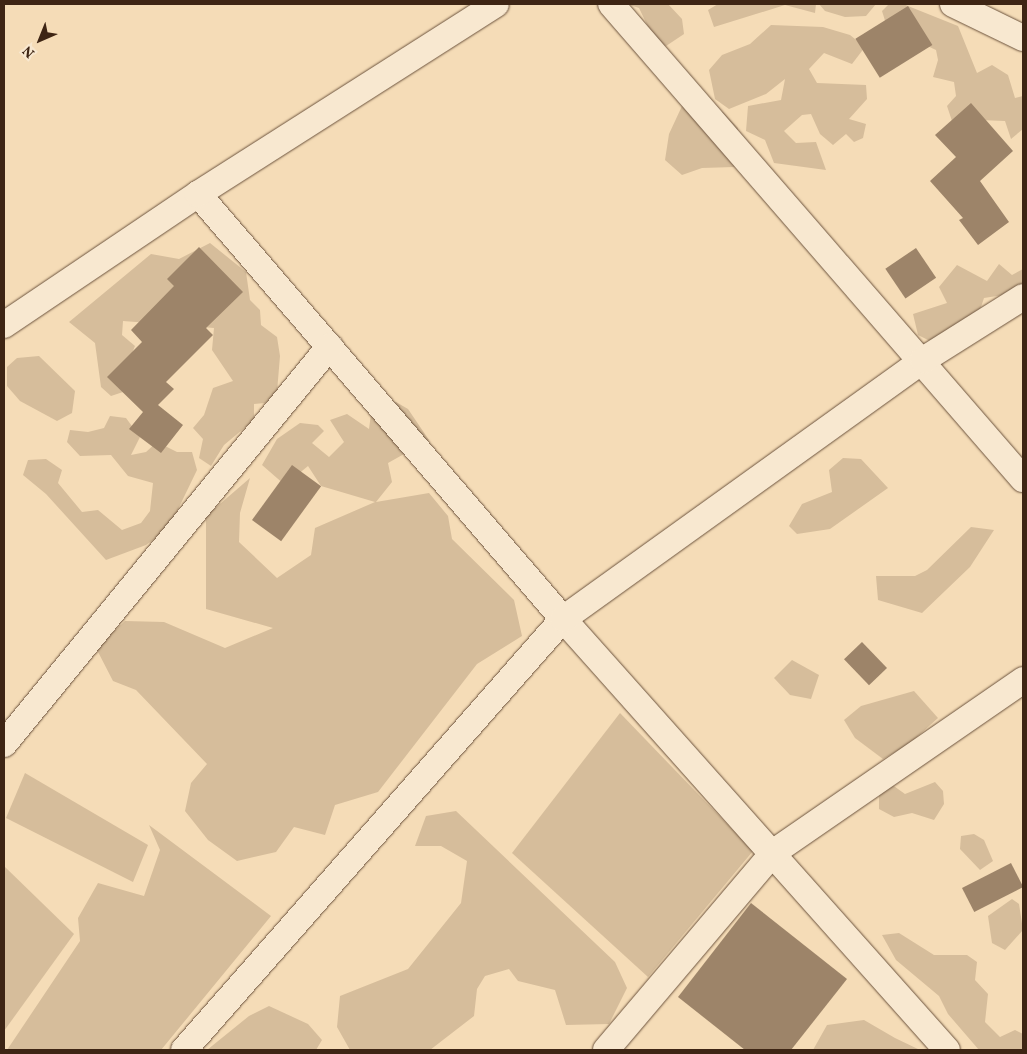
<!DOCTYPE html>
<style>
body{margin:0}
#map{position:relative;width:1027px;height:1054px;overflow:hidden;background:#f5dcb7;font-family:Vollkorn,serif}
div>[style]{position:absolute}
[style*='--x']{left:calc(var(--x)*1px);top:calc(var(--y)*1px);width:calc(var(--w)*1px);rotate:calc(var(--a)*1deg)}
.green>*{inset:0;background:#d6bd9b}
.building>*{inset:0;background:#9d8469;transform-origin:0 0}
.roads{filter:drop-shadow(0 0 1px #6c533d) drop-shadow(0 0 1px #6c533d)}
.minor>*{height:26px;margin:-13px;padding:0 13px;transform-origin:13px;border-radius:13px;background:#f8e8d0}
span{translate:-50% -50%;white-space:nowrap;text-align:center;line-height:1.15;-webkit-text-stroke:4px #f8e8d0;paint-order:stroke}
.frame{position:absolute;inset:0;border:5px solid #3e2514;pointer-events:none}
.north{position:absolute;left:15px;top:15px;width:50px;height:50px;-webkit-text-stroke:4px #f8e8d0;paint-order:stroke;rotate:224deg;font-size:14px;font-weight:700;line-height:20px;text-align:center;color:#3e2514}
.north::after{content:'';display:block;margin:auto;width:18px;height:22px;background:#3e2514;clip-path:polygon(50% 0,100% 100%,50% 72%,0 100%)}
</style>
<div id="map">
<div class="green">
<div style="clip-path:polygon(627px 4px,668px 4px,682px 19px,684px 34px,666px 46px,656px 43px,639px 8px)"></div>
<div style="clip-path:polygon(718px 4px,816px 4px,815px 13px,785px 5px,714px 27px,708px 10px)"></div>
<div style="clip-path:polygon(819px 4px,876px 4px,866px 16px,845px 17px,825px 11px)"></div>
<div style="clip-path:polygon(889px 4px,903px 4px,958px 26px,977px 73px,992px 65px,1008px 75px,1015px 98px,1023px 96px,1023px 129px,1011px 139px,1005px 121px,979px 120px,954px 127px,947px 106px,956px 96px,954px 82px,933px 77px,938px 60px,936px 50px,887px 27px,882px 11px)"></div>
<div style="clip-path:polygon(771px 25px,823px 27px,850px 35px,865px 47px,852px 64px,824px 53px,809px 69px,817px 83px,866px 85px,867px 99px,849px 119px,866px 124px,863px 138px,854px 142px,846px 134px,833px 145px,820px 134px,811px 114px,802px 115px,784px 131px,796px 143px,816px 142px,826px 170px,774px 163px,765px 140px,746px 131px,748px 106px,781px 100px,785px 79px,766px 94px,729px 109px,715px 99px,709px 70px,722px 55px,750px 44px)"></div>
<div style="clip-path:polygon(682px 106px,723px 112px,738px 128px,739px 157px,734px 167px,702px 168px,682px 175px,665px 160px,669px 134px)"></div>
<div style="clip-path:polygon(210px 243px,246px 272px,250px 300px,260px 310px,261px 325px,277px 337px,280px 356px,277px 392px,265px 403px,254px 404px,254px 420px,224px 445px,211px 466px,199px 458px,203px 439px,193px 428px,204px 415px,213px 388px,233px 381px,212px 350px,214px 328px,123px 321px,122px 335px,135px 346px,130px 358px,135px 388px,111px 396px,101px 387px,95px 343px,69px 322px,151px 254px,179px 259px)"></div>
<div style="clip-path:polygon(999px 264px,1012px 275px,1023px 269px,1023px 285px,1010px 294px,984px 298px,980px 310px,930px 341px,918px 335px,913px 314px,947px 303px,939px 287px,957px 265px,987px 281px)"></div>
<div style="clip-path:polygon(39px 356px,75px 391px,72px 413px,57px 421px,20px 401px,7px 386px,7px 367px,17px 358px)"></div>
<div style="clip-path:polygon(396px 402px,408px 409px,429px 440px,388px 463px,392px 482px,376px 502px,429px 493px,448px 516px,452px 539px,514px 600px,522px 636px,477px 664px,378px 792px,335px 805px,325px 835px,294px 827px,276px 852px,237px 861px,208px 840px,185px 811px,191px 783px,207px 764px,136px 690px,113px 681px,96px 648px,125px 621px,164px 622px,225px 648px,273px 628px,206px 609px,206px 516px,250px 478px,240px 513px,239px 542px,277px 578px,311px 555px,315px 528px,375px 502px,321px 486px,308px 466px,285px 485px,262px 465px,277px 439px,300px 423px,318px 425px,324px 431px,312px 443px,329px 457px,344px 442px,330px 420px,347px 414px,369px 429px,371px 414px)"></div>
<div style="clip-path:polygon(110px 416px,126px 418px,140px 437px,131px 455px,146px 452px,157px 442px,177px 452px,192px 452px,197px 470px,169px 528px,146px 545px,106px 560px,46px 494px,23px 475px,28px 460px,46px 459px,62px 470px,58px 483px,82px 512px,98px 510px,122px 530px,141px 523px,150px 511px,153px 483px,128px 476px,111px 455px,80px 456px,67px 442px,70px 430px,88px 432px,104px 428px)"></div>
<div style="clip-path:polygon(843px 458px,861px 459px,888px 488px,830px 529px,797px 534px,789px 526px,802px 504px,832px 492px,829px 470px)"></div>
<div style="clip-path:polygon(971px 527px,994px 530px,970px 567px,922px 613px,878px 600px,876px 576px,915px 576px,927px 570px)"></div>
<div style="clip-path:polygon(792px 660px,819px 675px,811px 699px,790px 695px,774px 678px)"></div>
<div style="clip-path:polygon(914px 691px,938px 718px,909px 744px,883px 759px,855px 738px,844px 720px,861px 706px)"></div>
<div style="clip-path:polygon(620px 713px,753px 851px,648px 977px,512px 853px)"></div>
<div style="clip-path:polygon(25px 773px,148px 845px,133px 882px,6px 818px)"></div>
<div style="clip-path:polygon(935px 782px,943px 791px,944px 804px,934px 820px,912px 813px,894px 817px,879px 809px,879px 791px,891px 784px,905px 794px)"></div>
<div style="clip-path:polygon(456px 811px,615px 962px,627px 988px,609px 1024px,566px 1025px,555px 990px,518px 981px,509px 969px,485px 976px,477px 989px,474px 1016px,430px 1050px,350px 1050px,337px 1027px,340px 996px,408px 969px,461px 903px,467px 861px,441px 846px,415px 846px,426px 816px)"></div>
<div style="clip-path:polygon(149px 825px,271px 916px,161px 1050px,7px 1050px,80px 941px,78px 918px,98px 883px,144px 896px,160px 850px)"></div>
<div style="clip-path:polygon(974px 834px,984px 840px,993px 861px,980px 870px,960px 849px,961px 836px)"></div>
<div style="clip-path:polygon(4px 866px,74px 934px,4px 1031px)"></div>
<div style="clip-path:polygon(1012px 899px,1019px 904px,1023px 930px,1005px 950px,992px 943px,988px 916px)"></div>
<div style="clip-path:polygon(899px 933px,934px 955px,967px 955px,977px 962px,975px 980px,988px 994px,985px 1022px,1000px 1037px,1015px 1030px,1023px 1034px,1023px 1050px,979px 1050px,948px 1014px,939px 996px,896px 960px,882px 935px)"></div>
<div style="clip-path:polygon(269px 1006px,308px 1024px,322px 1040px,316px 1050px,207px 1050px,249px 1016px)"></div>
<div style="clip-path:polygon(864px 1020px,895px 1038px,920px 1050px,813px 1050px,827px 1025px)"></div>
</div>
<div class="building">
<div style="left:908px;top:6px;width:46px;height:62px;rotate:58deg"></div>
<div style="clip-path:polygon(971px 103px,1013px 151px,980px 181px,1009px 222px,978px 245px,959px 220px,963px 218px,930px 181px,956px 157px,935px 135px)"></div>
<div style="clip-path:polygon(199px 247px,243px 292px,206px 328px,213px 335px,166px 382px,174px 389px,158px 405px,183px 425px,161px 453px,129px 429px,143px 412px,107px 377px,142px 342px,131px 330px,174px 286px,167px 279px)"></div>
<div style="left:916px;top:248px;width:36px;height:37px;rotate:56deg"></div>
<div style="left:292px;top:465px;width:36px;height:68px;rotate:36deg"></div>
<div style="left:862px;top:642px;width:36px;height:25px;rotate:46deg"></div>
<div style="left:1011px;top:863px;width:27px;height:55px;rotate:63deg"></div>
<div style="clip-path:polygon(751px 903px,847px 979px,791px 1050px,745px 1050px,678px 997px)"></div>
</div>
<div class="roads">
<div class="minor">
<div style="--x:611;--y:4;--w:629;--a:49.06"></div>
<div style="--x:953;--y:4;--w:78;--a:25.9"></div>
<div style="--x:198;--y:194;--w:560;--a:49.34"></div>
<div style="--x:563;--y:619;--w:577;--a:48.3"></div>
<div style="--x:4;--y:325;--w:234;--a:-34"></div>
<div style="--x:198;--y:194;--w:353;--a:-32.5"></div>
<div style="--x:4;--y:744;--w:514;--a:-50.68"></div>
<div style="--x:184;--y:1050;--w:574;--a:-48.67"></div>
<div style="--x:563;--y:619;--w:443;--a:-35.7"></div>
<div style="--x:923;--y:360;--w:118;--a:-32.2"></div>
<div style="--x:606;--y:1050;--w:260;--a:-49.7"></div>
<div style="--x:774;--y:852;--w:303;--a:-34.6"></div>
</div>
</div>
<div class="frame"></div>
<div class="north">N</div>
</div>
